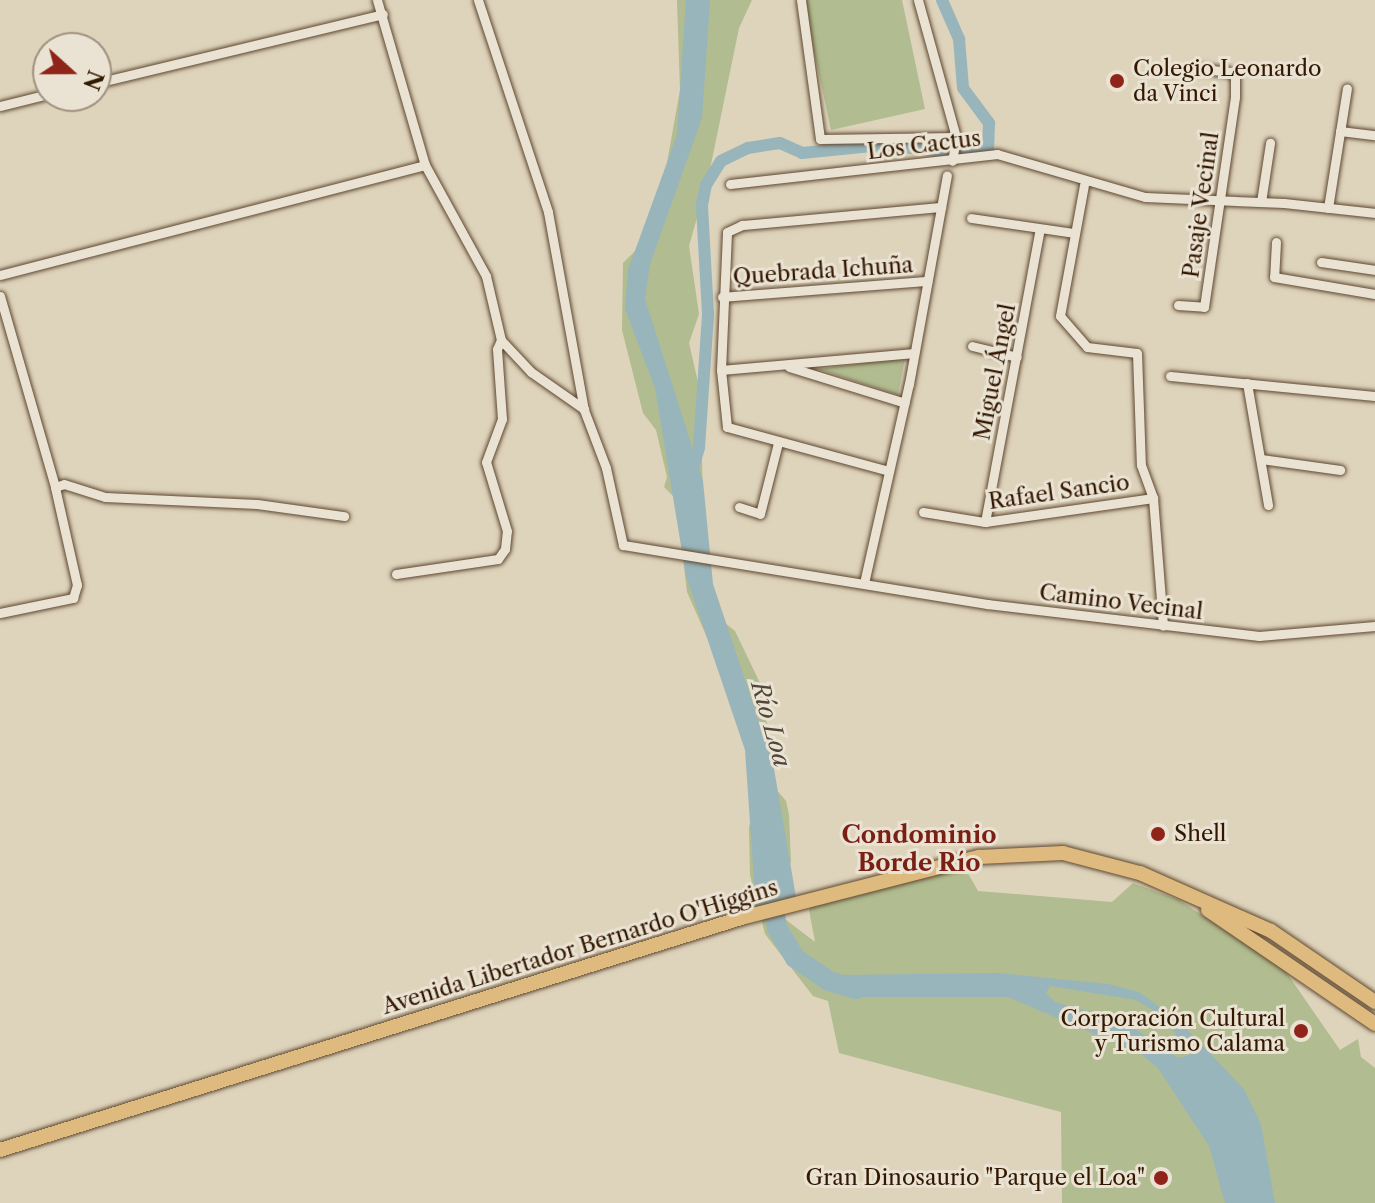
<!DOCTYPE html>
<meta charset="utf-8">
<style>
body{margin:0}
#map{position:relative;width:1375px;height:1203px;overflow:hidden;background:#ded3bb;font-family:"Libre Caslon Text",serif}
div>[style]{position:absolute}
[style*='--x']{left:calc(var(--x)*1px);top:calc(var(--y)*1px);width:calc(var(--w)*1px);rotate:calc(var(--a)*1deg)}
.green>*{inset:0;background:#b1bc90}
.water>*{inset:0;background:#98b5bc}
.canal>*{height:12px;margin:-6px;padding:0 6px;transform-origin:6px;border-radius:6px;background:#98b5bc}
.river>*{height:20px;margin:-10px;padding:0 10px;transform-origin:10px;border-radius:10px;background:#98b5bc}
.roads{filter:drop-shadow(0 0 2px #5e472f) drop-shadow(0 0 2px #5e472f)}
.street>*{height:9px;margin:-4.5px;padding:0 4.5px;transform-origin:4.5px;border-radius:4.5px;background:#eae2d3}
.primary>*{height:14px;margin:-7px;padding:0 7px;transform-origin:7px;border-radius:7px;background:#dfba7e}
.dots>*{width:22px;height:22px;translate:-50% -50%;box-sizing:border-box;border:4px solid #eae2d3;border-radius:50%}
span{translate:-50% -50%;white-space:nowrap;text-align:center;line-height:1.15;-webkit-text-stroke:6px #eae2d3;paint-order:stroke}
.poi-label{font-size:22px;color:#331800}
.left{translate:0 -50%;text-align:left}
.right{translate:-100% -50%;text-align:right}
.street-label{font-size:22px;color:#331800}
.water-label{font-size:24px;color:#514738;font-style:italic}
.neighbourhood-label{font-size:24px;color:#7a1f14;font-weight:700}
.north{position:absolute;left:32px;top:32px;width:80px;height:80px;box-sizing:border-box;background:#eae2d3;border:2px solid #a1917f;border-radius:50%;rotate:111deg;font-size:22px;font-weight:700;line-height:32px;text-align:center;color:#331800}
.north::after{content:'';display:block;margin:auto;width:28px;height:36px;background:#8f2418;clip-path:polygon(50% 0,100% 100%,50% 72%,0 100%)}
</style>
<div id="map">
<div class="green">
<div style="clip-path:polygon(677px 0,752px 0,739px 28px,708px 179px,689px 246px,699px 314px,689px 343px,700px 391px,705px 564px,725px 623px,735px 631px,760px 683px,774px 766px,771px 783px,786px 801px,789px 815px,791px 862px,774px 892px,781px 916px,815px 942px,809px 910px,813px 903px,953px 867px,969px 875px,978px 891px,1112px 902px,1133px 883px,1179px 900px,1284px 969px,1340px 1050px,1358px 1039px,1361px 1057px,1375px 1068px,1375px 1203px,1062px 1203px,1061px 1112px,839px 1053px,828px 1001px,813px 996px,765px 934px,750px 875px,749px 828px,757px 779px,725px 678px,687px 592px,676px 499px,664px 487px,667px 477px,656px 430px,643px 413px,622px 330px,623px 263px,641px 245px,663px 185px,680px 90px)"></div>
<div style="clip-path:polygon(803px 0,902px 0,925px 109px,831px 130px)"></div>
<div style="clip-path:polygon(905px 358px,898px 395px,818px 369px)"></div>
</div>
<div class="water">
<div style="clip-path:polygon(686px 0,710px 0,702px 118px,650px 264px,645px 299px,703px 481px,713px 584px,773px 763px,796px 897px,756px 909px,745px 750px,686px 576px,655px 388px,625px 309px,628px 270px,677px 135px)"></div>
<div style="clip-path:polygon(evenodd,998px 973px,1108px 984px,1139px 992px,1178px 1020px,1244px 1089px,1261px 1124px,1275px 1203px,1225px 1203px,1209px 1146px,1158px 1068px,1141px 1054px,1008px 997px,853px 997px,833px 992px,829px 981px,842px 975px,998px 973px,1050px 986px,1136px 1000px,1164px 1017px,1190px 1055px,1178px 1058px,1124px 1021px,1055px 1002px,1046px 993px,1050px 986px)"></div>
</div>
<div class="canal">
<div style="--x:942;--y:0;--w:43;--a:66.4"></div>
<div style="--x:959;--y:39;--w:49;--a:85.3"></div>
<div style="--x:963;--y:88;--w:44;--a:53.4"></div>
<div style="--x:989;--y:123;--w:24;--a:92"></div>
<div style="--x:988;--y:147;--w:26;--a:167"></div>
<div style="--x:692;--y:472;--w:26;--a:-74"></div>
<div style="--x:699;--y:447;--w:133;--a:-86.1"></div>
<div style="--x:708;--y:314;--w:109;--a:-93.2"></div>
<div style="--x:702;--y:205;--w:20;--a:-79"></div>
<div style="--x:706;--y:185;--w:28;--a:-58"></div>
<div style="--x:721;--y:161;--w:30;--a:-26"></div>
<div style="--x:748;--y:148;--w:32;--a:-9"></div>
<div style="--x:780;--y:143;--w:24;--a:24"></div>
<div style="--x:802;--y:153;--w:80;--a:-5.7"></div>
<div style="--x:882;--y:145;--w:68;--a:5.9"></div>
</div>
<div class="river">
<div style="--x:771;--y:893;--w:36;--a:80"></div>
<div style="--x:777;--y:928;--w:35;--a:59"></div>
<div style="--x:795;--y:958;--w:41;--a:34.1"></div>
<div style="--x:829;--y:981;--w:28;--a:17"></div>
</div>
<div class="roads">
<div class="street">
<div style="--x:377;--y:0;--w:172;--a:73.8"></div>
<div style="--x:425;--y:165;--w:127;--a:61.2"></div>
<div style="--x:486;--y:276;--w:66;--a:76.8"></div>
<div style="--x:501;--y:340;--w:44;--a:46.8"></div>
<div style="--x:531;--y:372;--w:65;--a:34.9"></div>
<div style="--x:478;--y:0;--w:223;--a:71.7"></div>
<div style="--x:548;--y:212;--w:201;--a:79.7"></div>
<div style="--x:584;--y:410;--w:62;--a:69.2"></div>
<div style="--x:606;--y:468;--w:79;--a:77.6"></div>
<div style="--x:623;--y:545;--w:369;--a:9.2"></div>
<div style="--x:987;--y:604;--w:274;--a:6.7"></div>
<div style="--x:1259;--y:636;--w:116;--a:-4.9"></div>
<div style="--x:801;--y:0;--w:140;--a:82.2"></div>
<div style="--x:820;--y:139;--w:136;--a:-0.8"></div>
<div style="--x:918;--y:0;--w:142;--a:74.5"></div>
<div style="--x:956;--y:137;--w:24;--a:99"></div>
<div style="--x:96;--y:83;--w:295;--a:-13.5"></div>
<div style="--x:0;--y:106;--w:49;--a:-14"></div>
<div style="--x:1340;--y:131;--w:35;--a:7"></div>
<div style="--x:730;--y:184;--w:269;--a:-6.4"></div>
<div style="--x:997;--y:154;--w:154;--a:16.2"></div>
<div style="--x:1145;--y:197;--w:139;--a:2.5"></div>
<div style="--x:1284;--y:203;--w:92;--a:6.3"></div>
<div style="--x:1084;--y:185;--w:133;--a:100.4"></div>
<div style="--x:1060;--y:316;--w:41;--a:48.9"></div>
<div style="--x:1087;--y:347;--w:50;--a:6.8"></div>
<div style="--x:1137;--y:353;--w:112;--a:88"></div>
<div style="--x:1141;--y:465;--w:35;--a:70"></div>
<div style="--x:1153;--y:498;--w:128;--a:85.5"></div>
<div style="--x:1261;--y:202;--w:60;--a:-81.3"></div>
<div style="--x:1328;--y:208;--w:121;--a:-81"></div>
<div style="--x:971;--y:218;--w:104;--a:8.3"></div>
<div style="--x:1276;--y:242;--w:35;--a:93"></div>
<div style="--x:1274;--y:277;--w:102;--a:9.6"></div>
<div style="--x:1321;--y:262;--w:55;--a:8.4"></div>
<div style="--x:0;--y:275;--w:439;--a:-14.5"></div>
<div style="--x:0;--y:296;--w:199;--a:73.9"></div>
<div style="--x:55;--y:487;--w:9;--a:-18"></div>
<div style="--x:64;--y:484;--w:43;--a:17.6"></div>
<div style="--x:105;--y:497;--w:152;--a:2.6"></div>
<div style="--x:257;--y:504;--w:88;--a:7.9"></div>
<div style="--x:722;--y:297;--w:206;--a:-4.5"></div>
<div style="--x:1178;--y:305;--w:26;--a:4"></div>
<div style="--x:1204;--y:307;--w:212;--a:-81.6"></div>
<div style="--x:1235;--y:97;--w:20;--a:-90"></div>
<div style="--x:1235;--y:77;--w:8;--a:-140"></div>
<div style="--x:1229;--y:72;--w:34;--a:-173"></div>
<div style="--x:972;--y:346;--w:46;--a:13.7"></div>
<div style="--x:789;--y:367;--w:121;--a:17.2"></div>
<div style="--x:721;--y:370;--w:194;--a:-5"></div>
<div style="--x:1170;--y:376;--w:206;--a:5.6"></div>
<div style="--x:1247;--y:383;--w:124;--a:80.2"></div>
<div style="--x:1261;--y:459;--w:80;--a:7.9"></div>
<div style="--x:889;--y:471;--w:168;--a:-164.8"></div>
<div style="--x:727;--y:427;--w:57;--a:-96"></div>
<div style="--x:721;--y:370;--w:138;--a:-87.5"></div>
<div style="--x:727;--y:232;--w:17;--a:-25"></div>
<div style="--x:742;--y:225;--w:200;--a:-5.2"></div>
<div style="--x:739;--y:507;--w:22;--a:18"></div>
<div style="--x:760;--y:514;--w:73;--a:-75.8"></div>
<div style="--x:923;--y:512;--w:63;--a:9.2"></div>
<div style="--x:985;--y:522;--w:170;--a:-8.1"></div>
<div style="--x:985;--y:522;--w:298;--a:-79.4"></div>
<div style="--x:396;--y:574;--w:103;--a:-8.4"></div>
<div style="--x:498;--y:559;--w:12;--a:-55"></div>
<div style="--x:505;--y:549;--w:18;--a:-84"></div>
<div style="--x:507;--y:531;--w:72;--a:-106.9"></div>
<div style="--x:486;--y:462;--w:46;--a:-69.6"></div>
<div style="--x:502;--y:419;--w:70;--a:-94.1"></div>
<div style="--x:497;--y:349;--w:10;--a:-66"></div>
<div style="--x:864;--y:583;--w:204;--a:-77.3"></div>
<div style="--x:909;--y:384;--w:212;--a:-79.7"></div>
<div style="--x:0;--y:613;--w:75;--a:-11.6"></div>
<div style="--x:73;--y:598;--w:14;--a:-73"></div>
<div style="--x:77;--y:585;--w:100;--a:-102.7"></div>
</div>
<div class="primary">
<div style="--x:1208;--y:910;--w:202;--a:34.3"></div>
<div style="--x:0;--y:1150;--w:776;--a:-17.38"></div>
<div style="--x:741;--y:918;--w:246;--a:-14.4"></div>
<div style="--x:979;--y:857;--w:84;--a:-2.7"></div>
<div style="--x:1063;--y:853;--w:80;--a:14.6"></div>
<div style="--x:1140;--y:873;--w:143;--a:23.9"></div>
<div style="--x:1271;--y:931;--w:126;--a:34.3"></div>
</div>
</div>
<div class="dots">
<div style="left:1117px;top:81px;background:#8f2418"></div>
<div style="left:1158px;top:834px;background:#8f2418"></div>
<div style="left:1301px;top:1031px;background:#8f2418"></div>
<div style="left:1161px;top:1178px;background:#8f2418"></div>
</div>
<div class="poi-label">
<span class="left" style="left:1133px;top:81px">Colegio Leonardo<br>da Vinci</span>
<span class="left" style="left:1174px;top:834px">Shell</span>
<span class="right" style="left:1285px;top:1031px">Corporación Cultural<br>y Turismo Calama</span>
<span class="right" style="left:1145px;top:1178px">Gran Dinosaurio "Parque el Loa"</span>
</div>
<div class="street-label">
<span style="left:924px;top:145px;rotate:-7deg">Los Cactus</span>
<span style="left:1201px;top:205px;rotate:-82deg">Pasaje Vecinal</span>
<span style="left:823px;top:271px;rotate:-4deg">Quebrada Ichuña</span>
<span style="left:995px;top:372px;rotate:-79deg">Miguel Ángel</span>
<span style="left:1059px;top:492px;rotate:-8deg">Rafael Sancio</span>
<span style="left:1121px;top:602px;rotate:7deg">Camino Vecinal</span>
<span style="left:580px;top:947px;rotate:-17deg">Avenida Libertador Bernardo O'Higgins</span>
</div>
<div class="water-label">
<span style="left:771px;top:724px;rotate:74deg">Río Loa</span>
</div>
<div class="neighbourhood-label">
<span style="left:919px;top:849px">Condominio<br>Borde Río</span>
</div>
<div class="north">N</div>
</div>
